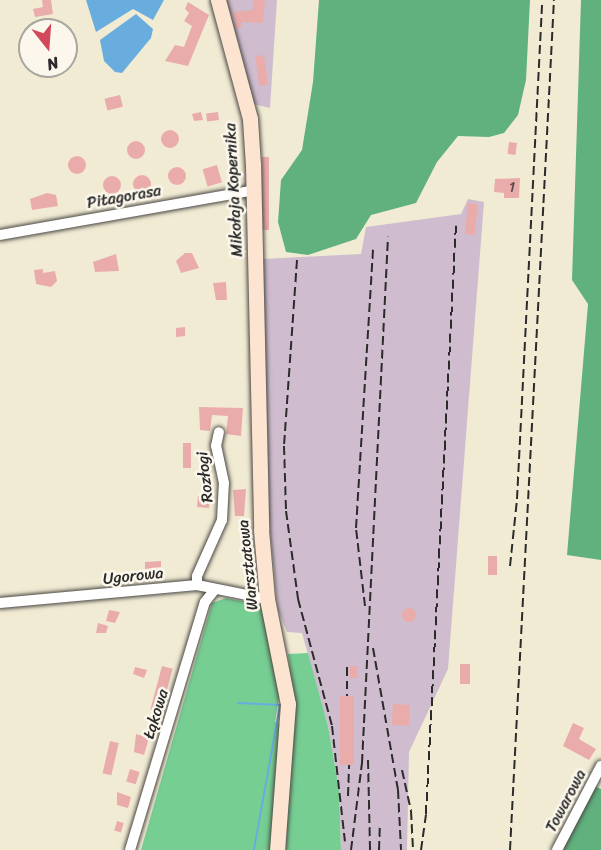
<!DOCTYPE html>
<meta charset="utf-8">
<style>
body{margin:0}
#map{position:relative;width:601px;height:850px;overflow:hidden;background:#f2ebd4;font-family:Sriracha,sans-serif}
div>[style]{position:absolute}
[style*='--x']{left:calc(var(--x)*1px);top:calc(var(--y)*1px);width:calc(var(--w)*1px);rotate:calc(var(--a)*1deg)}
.industrial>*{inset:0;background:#cfbdcf}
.green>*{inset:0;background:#76ce93}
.forest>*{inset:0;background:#60b17d}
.water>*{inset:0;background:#68adde}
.stream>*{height:2px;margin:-1px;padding:0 1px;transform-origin:1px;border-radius:1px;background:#68adde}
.building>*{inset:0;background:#eaacaa;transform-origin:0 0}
.round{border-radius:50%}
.roads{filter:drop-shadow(0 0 2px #494844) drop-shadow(0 0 2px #494844)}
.street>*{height:10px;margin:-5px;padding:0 5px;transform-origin:5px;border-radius:5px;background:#fff}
.secondary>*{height:15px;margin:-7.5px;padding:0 7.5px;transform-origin:7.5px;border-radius:7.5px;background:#fde4d1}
.rail>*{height:2px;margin-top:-1px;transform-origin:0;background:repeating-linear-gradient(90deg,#2b2b2b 0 9px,transparent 0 13.5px)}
span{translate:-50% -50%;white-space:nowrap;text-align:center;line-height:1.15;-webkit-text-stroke:5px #fbf7ec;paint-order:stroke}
.number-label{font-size:14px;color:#5b4b4b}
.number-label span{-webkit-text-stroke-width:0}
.street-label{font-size:16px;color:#2b2b2b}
.north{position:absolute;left:18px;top:18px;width:60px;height:60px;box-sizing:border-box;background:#fbf7ec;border:2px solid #a8a59f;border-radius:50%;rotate:163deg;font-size:16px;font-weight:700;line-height:24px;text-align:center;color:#2b2b2b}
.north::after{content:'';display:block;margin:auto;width:21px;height:27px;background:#d1495b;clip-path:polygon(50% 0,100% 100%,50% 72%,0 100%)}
</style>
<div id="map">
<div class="industrial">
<div style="clip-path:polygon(224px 0,277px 0,270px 108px,249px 103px)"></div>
<div style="clip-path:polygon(468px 199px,484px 202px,448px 669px,409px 752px,407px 850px,341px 850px,339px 789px,328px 726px,302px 633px,287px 632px,278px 609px,268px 512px,262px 259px,361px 254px,366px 227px,461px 214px)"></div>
</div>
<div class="green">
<div style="clip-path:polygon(226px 598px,261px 605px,280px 690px,275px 722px,283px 725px,273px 850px,141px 850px,212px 603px)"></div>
<div style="clip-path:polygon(308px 653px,328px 726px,339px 789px,341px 850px,286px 850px,292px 689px,288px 654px)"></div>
</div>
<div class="forest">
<div style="clip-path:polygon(319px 0,530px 0,526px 80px,518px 115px,504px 133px,489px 137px,458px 136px,437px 162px,416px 203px,371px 215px,356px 239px,308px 255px,286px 252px,278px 222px,281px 180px,302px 150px,313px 82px)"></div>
<div style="clip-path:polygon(581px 0,601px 0,601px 560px,567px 555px,588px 304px,572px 280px)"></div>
<div style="clip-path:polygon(594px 786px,601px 789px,601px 850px,563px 850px)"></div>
</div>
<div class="water">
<div style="clip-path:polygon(86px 0,164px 0,153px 20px,133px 9px,96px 32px)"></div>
<div style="clip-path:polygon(136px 14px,153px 29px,151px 38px,122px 73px,115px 72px,104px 61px,100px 40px)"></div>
</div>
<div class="stream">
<div style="--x:238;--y:703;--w:42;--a:2.7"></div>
<div style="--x:280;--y:705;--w:147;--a:100.2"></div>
</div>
<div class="building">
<div style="clip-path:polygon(42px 0,51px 0,53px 14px,35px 17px,33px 9px,43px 7px)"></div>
<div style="clip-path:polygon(253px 0,265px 0,263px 23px,242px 22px,242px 27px,236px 28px,233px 12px,253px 10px)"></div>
<div style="clip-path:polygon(188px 2px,209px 15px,188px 66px,165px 61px,175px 45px,184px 47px,192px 26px,184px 21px,189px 13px,185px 9px)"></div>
<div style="left:264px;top:55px;width:30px;height:9px;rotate:82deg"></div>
<div style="left:120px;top:95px;width:12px;height:16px;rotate:76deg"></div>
<div style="clip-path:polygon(201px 112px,203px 120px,194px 121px,192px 114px)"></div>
<div style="left:218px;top:112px;width:8px;height:12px;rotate:83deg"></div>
<div class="round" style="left:161px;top:130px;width:18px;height:18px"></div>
<div class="round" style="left:127px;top:141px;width:18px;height:18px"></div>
<div style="left:509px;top:142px;width:8px;height:12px;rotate:7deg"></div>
<div class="round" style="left:68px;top:156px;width:18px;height:18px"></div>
<div style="left:262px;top:157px;width:7px;height:73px"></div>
<div style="left:217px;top:165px;width:18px;height:15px;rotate:74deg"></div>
<div class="round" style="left:168px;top:167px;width:18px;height:18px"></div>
<div class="round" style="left:133px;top:175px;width:18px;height:18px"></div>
<div class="round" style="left:103px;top:176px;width:18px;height:18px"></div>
<div style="clip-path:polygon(520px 178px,519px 198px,504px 198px,504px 193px,494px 192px,495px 179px)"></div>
<div style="clip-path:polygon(47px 193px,56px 195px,58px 206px,32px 210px,30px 199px)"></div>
<div style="left:468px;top:203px;width:10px;height:31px;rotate:6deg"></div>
<div style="clip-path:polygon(185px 253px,192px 253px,199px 268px,181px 273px,176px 261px)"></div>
<div style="clip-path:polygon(116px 254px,119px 271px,95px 272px,93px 262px)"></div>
<div style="clip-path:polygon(43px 269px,43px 273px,55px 271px,57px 281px,51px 287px,36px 284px,34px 270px)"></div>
<div style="clip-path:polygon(226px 282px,227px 300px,216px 300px,213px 283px)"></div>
<div style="clip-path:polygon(185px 327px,185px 336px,176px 337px,176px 328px)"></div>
<div style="clip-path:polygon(199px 407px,243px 408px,241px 436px,226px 434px,228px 416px,212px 415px,210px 431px,200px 430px)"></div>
<div style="left:183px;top:443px;width:8px;height:25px"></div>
<div style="clip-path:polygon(246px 489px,244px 516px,235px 516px,233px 490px)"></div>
<div style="left:198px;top:496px;width:12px;height:11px;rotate:5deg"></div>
<div style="left:488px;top:556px;width:9px;height:19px"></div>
<div style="clip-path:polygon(161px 561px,161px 567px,145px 569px,145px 562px)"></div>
<div class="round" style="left:402px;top:608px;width:14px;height:14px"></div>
<div style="clip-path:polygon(109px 610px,120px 612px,115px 623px,106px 621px)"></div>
<div style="clip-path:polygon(98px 623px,108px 626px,106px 633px,96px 633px)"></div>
<div style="left:460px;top:664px;width:10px;height:20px"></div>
<div style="left:162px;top:666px;width:11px;height:45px;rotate:15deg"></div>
<div style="left:350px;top:666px;width:8px;height:12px"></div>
<div style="clip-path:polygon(135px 667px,147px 670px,144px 678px,133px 674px)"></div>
<div style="left:340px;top:696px;width:14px;height:69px"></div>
<div style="left:393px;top:704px;width:17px;height:21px;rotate:3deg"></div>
<div style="clip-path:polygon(573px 723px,584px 728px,579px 739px,596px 749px,589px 760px,563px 746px)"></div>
<div style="clip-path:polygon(136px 734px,149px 738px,144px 755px,134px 752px)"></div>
<div style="left:110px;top:741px;width:9px;height:33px;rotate:13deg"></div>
<div style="left:130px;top:769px;width:10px;height:13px;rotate:17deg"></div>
<div style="clip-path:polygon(117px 792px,131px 797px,128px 808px,117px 805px)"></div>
<div style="left:117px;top:821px;width:7px;height:10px;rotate:16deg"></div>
</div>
<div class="roads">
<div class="street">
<div style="--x:0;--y:235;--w:258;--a:-10"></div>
<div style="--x:197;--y:585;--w:9;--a:-90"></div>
<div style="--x:197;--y:576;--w:61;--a:-65.9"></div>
<div style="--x:222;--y:520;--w:37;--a:-87"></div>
<div style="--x:224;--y:483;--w:38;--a:-102"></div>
<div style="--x:216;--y:446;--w:14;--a:-78"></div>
<div style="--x:0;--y:603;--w:198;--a:-5.2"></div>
<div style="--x:197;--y:585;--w:71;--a:11.3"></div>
<div style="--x:130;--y:850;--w:259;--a:-73.2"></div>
<div style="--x:205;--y:602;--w:16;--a:-52"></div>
<div style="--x:557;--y:850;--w:95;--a:-62.4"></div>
</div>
<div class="secondary">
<div style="--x:218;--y:0;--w:123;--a:74.9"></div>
<div style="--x:250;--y:119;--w:46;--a:86.3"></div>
<div style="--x:253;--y:165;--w:365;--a:88.7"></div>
<div style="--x:261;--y:530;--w:69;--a:85"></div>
<div style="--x:267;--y:599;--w:107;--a:78.7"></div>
<div style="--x:288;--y:704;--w:146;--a:94.3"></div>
</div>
</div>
<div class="rail">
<div style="--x:297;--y:260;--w:186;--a:94"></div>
<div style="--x:284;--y:446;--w:65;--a:88.2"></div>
<div style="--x:286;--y:511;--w:89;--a:82.2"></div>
<div style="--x:298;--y:599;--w:131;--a:75"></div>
<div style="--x:332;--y:726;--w:116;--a:83.6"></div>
<div style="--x:510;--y:566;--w:67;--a:-84"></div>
<div style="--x:517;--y:499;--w:500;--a:-87.1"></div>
<div style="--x:365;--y:606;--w:79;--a:-96.6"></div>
<div style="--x:356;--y:528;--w:279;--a:-86.5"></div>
<div style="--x:373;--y:648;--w:144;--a:80"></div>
<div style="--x:398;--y:790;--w:60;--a:87.1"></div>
<div style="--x:347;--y:667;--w:29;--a:90"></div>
<div style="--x:368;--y:760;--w:90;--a:88.7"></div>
<div style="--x:402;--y:770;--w:42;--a:77.6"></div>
<div style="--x:411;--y:811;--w:39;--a:87"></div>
<div style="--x:348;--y:796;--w:31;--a:-88"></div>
<div style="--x:351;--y:850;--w:88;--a:-82.8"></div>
<div style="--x:362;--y:763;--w:527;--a:-87.17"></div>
<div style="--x:379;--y:850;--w:24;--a:-88"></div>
<div style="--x:421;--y:850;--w:36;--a:-82"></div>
<div style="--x:426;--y:814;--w:591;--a:-87.09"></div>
<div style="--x:510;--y:850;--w:851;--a:-87.04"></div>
</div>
<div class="number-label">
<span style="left:512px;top:188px">1</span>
</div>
<div class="street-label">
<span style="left:234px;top:190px;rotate:-93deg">Mikołaja Kopernika</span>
<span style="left:124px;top:197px;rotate:-10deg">Pitagorasa</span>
<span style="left:205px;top:477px;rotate:-96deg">Rozłogi</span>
<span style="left:248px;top:565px;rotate:-96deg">Warsztatowa</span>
<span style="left:133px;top:576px;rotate:-6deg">Ugorowa</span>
<span style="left:156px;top:714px;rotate:-73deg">Łąkowa</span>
<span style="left:566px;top:801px;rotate:-62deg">Towarowa</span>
</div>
<div class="north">N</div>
</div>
